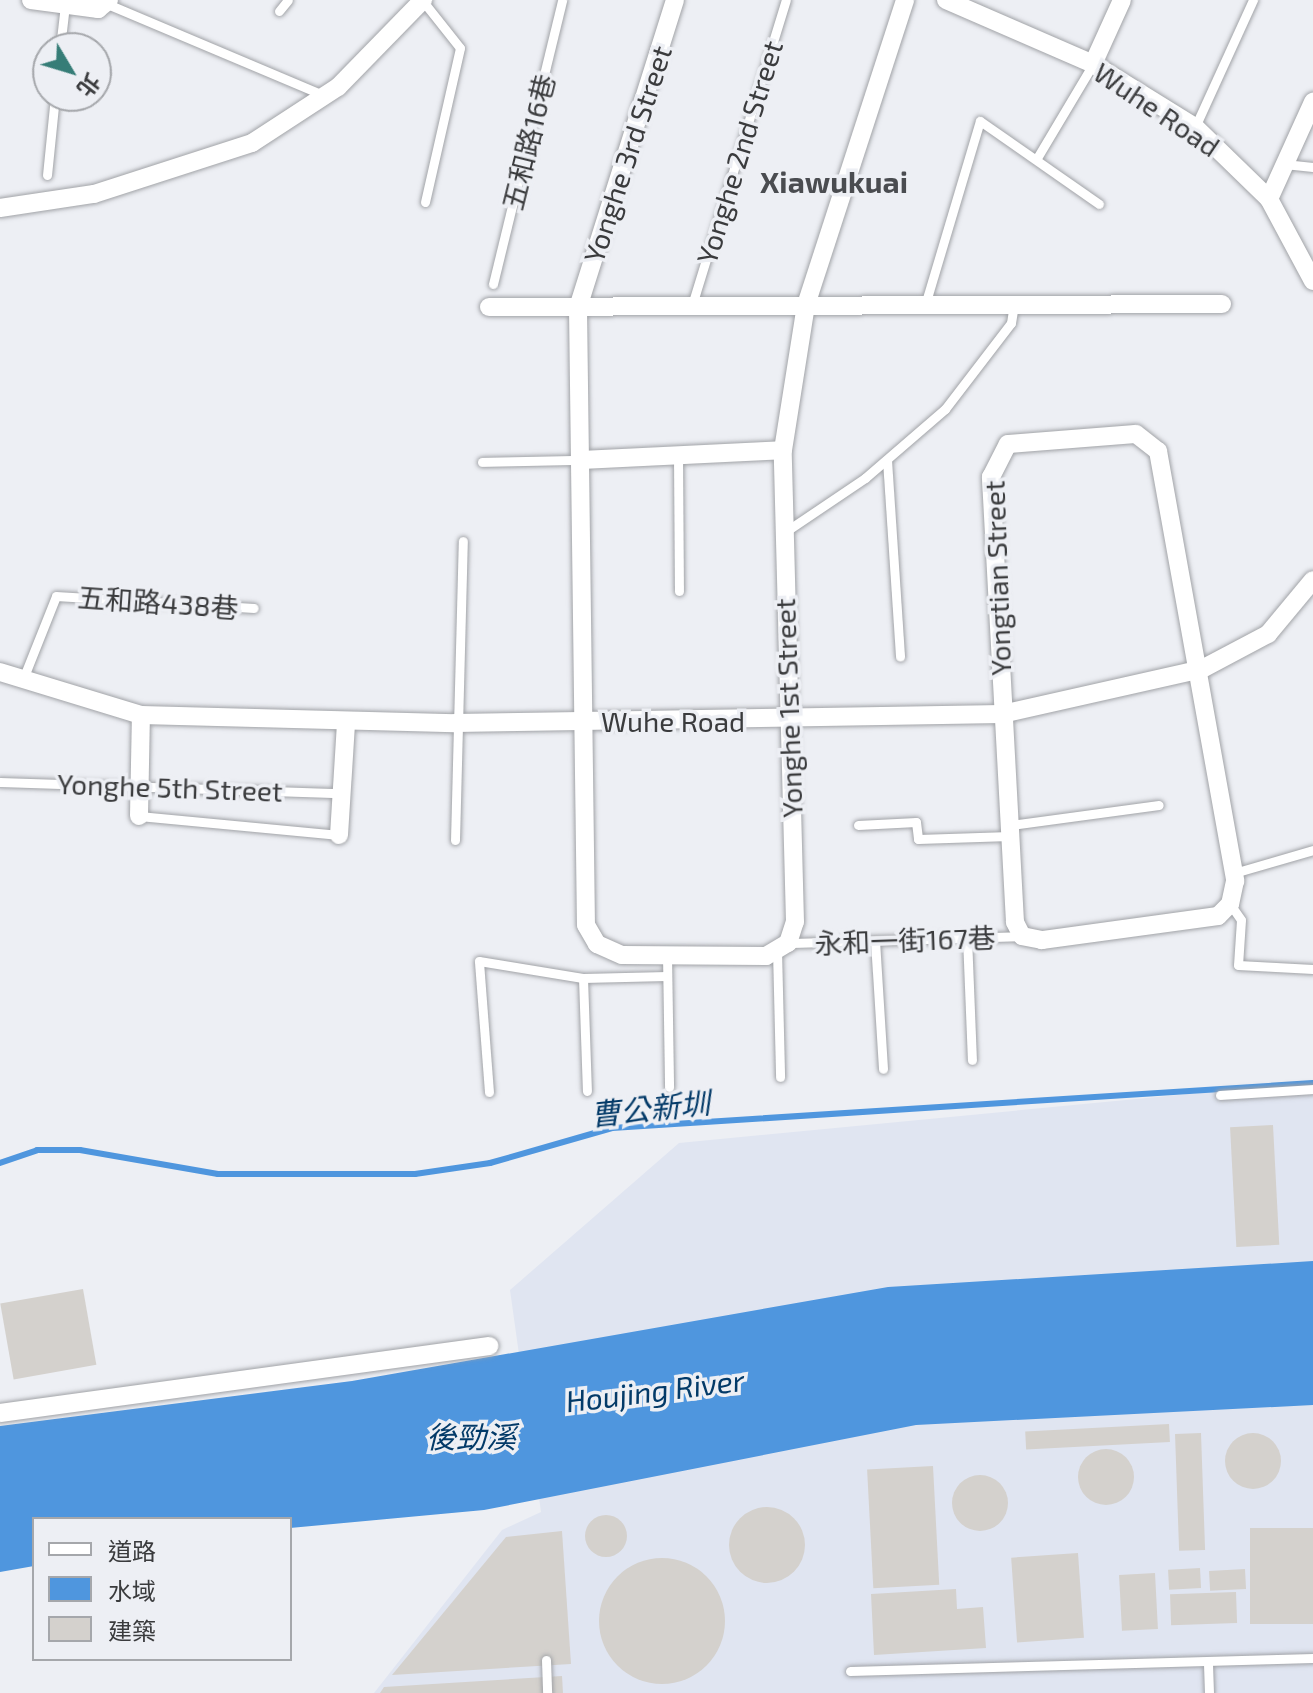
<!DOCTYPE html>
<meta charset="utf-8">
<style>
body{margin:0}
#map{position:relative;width:1313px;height:1693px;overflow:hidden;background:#edeff4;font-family:"Exo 2","Noto Sans TC",sans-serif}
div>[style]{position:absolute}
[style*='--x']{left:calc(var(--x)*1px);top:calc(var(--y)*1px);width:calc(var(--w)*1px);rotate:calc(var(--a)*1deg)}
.built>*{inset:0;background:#e0e5f1}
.water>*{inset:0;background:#4f96de}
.stream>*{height:6px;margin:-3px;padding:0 3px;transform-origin:3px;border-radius:3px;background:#4f96de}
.building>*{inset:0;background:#d4d1cd;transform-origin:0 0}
.round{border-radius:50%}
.roads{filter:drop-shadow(0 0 2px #a1a3a7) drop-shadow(0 0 2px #a1a3a7)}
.lane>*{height:9px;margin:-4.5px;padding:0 4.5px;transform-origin:4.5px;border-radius:4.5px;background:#fff}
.street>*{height:18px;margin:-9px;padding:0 9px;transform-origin:9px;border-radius:9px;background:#fff}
span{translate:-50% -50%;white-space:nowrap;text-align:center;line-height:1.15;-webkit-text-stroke:7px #edeff4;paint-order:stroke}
.street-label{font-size:28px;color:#3a3b3d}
.neighbourhood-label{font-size:30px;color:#4a4c50;font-weight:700}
.water-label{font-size:30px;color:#033a68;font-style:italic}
.legend{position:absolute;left:32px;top:1517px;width:260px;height:144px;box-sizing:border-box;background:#edeff4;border:2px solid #a5a7ab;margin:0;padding:10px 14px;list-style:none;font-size:24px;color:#3a3b3d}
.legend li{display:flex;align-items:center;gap:16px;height:40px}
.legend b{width:40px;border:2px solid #a5a7ab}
.north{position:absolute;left:32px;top:32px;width:80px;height:80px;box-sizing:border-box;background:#edeff4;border:2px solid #a5a7ab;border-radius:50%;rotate:128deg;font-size:22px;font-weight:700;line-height:32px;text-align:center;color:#3a3b3d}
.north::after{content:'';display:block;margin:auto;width:28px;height:36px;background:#367d77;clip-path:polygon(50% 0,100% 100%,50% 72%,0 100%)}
</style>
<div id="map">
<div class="built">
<div style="clip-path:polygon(1313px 1082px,1313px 1693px,374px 1693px,502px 1530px,541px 1512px,510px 1290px,679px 1143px)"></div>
</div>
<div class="water">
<div style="clip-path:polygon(1313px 1261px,1313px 1405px,916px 1425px,484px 1510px,290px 1528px,290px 1519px,34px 1519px,34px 1566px,0 1572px,0 1426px,352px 1381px,888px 1287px)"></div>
</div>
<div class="stream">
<div style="--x:0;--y:1163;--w:39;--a:-19"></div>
<div style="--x:37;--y:1150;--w:43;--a:0"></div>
<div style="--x:80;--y:1150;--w:140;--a:9.9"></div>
<div style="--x:218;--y:1174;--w:197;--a:0"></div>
<div style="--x:415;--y:1174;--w:76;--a:-8.3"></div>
<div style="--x:490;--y:1163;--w:127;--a:-16"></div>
<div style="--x:612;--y:1128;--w:702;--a:-3.67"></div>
</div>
<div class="building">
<div style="left:1273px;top:1125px;width:120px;height:43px;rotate:87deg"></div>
<div style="left:83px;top:1289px;width:77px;height:84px;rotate:80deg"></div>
<div style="left:1169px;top:1424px;width:18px;height:144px;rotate:87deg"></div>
<div class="round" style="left:1225px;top:1433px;width:56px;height:56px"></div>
<div style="left:1201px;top:1433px;width:117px;height:26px;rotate:88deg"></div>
<div class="round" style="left:1078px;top:1449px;width:56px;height:56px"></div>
<div style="left:933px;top:1466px;width:119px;height:66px;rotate:87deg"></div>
<div class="round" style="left:952px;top:1475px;width:56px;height:56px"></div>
<div class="round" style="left:729px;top:1507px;width:76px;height:76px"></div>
<div class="round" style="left:585px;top:1515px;width:42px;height:42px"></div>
<div style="left:1313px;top:1528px;width:96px;height:63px;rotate:90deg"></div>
<div style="clip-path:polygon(562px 1531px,571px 1664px,392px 1675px,506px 1537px)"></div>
<div style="left:1078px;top:1553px;width:85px;height:67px;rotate:86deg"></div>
<div class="round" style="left:599px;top:1558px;width:126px;height:126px"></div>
<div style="left:1200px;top:1568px;width:20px;height:32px;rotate:87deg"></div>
<div style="left:1245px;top:1569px;width:20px;height:36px;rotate:87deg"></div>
<div style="left:1155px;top:1573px;width:56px;height:36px;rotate:87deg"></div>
<div style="clip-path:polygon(956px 1589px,957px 1609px,983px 1607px,986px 1648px,874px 1655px,871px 1594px)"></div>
<div style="left:1236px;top:1592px;width:31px;height:66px;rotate:88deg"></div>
<div style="clip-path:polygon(562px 1676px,563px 1693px,380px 1693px,384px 1687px)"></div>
</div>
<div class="roads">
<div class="lane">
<div style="--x:422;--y:0;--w:61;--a:51.6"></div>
<div style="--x:460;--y:48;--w:158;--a:102.8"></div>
<div style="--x:105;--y:3;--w:237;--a:22.9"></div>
<div style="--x:279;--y:11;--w:14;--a:-51"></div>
<div style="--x:60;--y:48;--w:43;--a:-83.4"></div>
<div style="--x:1195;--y:127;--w:140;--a:-65.5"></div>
<div style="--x:1037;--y:158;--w:109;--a:-59.2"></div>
<div style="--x:1284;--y:164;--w:29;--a:6"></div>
<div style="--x:47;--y:175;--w:79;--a:-84.2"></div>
<div style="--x:493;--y:284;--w:292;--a:-76.3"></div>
<div style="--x:692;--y:305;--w:319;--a:-72.9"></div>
<div style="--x:925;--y:305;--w:192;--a:-73.4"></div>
<div style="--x:980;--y:121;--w:145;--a:34.9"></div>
<div style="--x:678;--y:455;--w:136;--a:89.6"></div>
<div style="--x:887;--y:460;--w:197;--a:86.2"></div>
<div style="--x:482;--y:462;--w:98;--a:-1.2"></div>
<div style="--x:785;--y:532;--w:97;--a:-34"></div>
<div style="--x:865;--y:478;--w:106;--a:-40.8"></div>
<div style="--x:945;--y:409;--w:108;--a:-52.5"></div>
<div style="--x:1011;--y:323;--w:18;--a:-81"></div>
<div style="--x:23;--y:679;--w:89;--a:-68.3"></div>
<div style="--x:56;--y:596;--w:198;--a:3.5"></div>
<div style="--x:0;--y:782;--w:340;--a:1.9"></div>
<div style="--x:139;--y:816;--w:201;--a:5.4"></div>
<div style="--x:858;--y:825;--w:58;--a:-3"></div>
<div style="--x:916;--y:822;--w:17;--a:83"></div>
<div style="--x:918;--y:839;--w:92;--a:-1.9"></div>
<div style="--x:1011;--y:825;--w:149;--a:-7.7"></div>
<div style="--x:455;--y:840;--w:299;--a:-88.5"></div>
<div style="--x:1234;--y:873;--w:82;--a:-16.2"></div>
<div style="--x:1230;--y:904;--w:19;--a:55"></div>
<div style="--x:1241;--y:920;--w:45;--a:93.8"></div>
<div style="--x:1238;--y:965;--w:75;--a:3.1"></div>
<div style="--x:967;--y:937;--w:123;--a:87.7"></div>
<div style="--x:875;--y:941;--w:128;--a:86.4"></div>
<div style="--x:788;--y:943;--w:234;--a:-1.7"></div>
<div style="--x:777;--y:950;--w:127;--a:88.6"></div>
<div style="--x:667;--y:955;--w:132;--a:89.1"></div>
<div style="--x:583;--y:978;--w:113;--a:88"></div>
<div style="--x:489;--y:1092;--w:131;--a:-94.4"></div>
<div style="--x:479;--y:961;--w:105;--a:9.3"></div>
<div style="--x:583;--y:978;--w:84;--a:-1.4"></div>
<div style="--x:1220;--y:1095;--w:93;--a:-3.7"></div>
<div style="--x:546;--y:1660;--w:33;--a:88"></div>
<div style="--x:1208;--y:1664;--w:29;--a:88"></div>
<div style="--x:850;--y:1671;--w:463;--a:-1.6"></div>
</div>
<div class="street">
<div style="--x:31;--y:0;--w:68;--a:7.7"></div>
<div style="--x:98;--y:9;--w:14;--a:-39"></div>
<div style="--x:675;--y:0;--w:323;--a:107.5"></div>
<div style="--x:578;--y:308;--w:617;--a:89.26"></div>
<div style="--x:586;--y:925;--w:22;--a:60"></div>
<div style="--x:597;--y:944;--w:27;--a:24"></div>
<div style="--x:622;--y:955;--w:144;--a:0.4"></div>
<div style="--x:766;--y:956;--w:26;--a:-31"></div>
<div style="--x:788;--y:943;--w:22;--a:-72"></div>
<div style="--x:795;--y:922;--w:472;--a:-91.5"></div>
<div style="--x:783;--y:450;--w:147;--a:-81"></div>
<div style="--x:806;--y:305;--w:321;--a:-72"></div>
<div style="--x:946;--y:0;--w:160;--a:23.5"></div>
<div style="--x:1093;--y:64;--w:120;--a:31.7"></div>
<div style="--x:1195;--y:127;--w:103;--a:44.2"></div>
<div style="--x:1269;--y:199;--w:93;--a:61.8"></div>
<div style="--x:1093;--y:64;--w:70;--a:-65.6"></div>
<div style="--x:1269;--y:199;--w:107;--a:-65.6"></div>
<div style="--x:0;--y:208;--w:95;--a:-8.5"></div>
<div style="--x:94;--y:194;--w:166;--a:-17.9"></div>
<div style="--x:252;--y:143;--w:103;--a:-33.1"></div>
<div style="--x:338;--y:87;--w:122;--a:-45.7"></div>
<div style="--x:489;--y:307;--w:733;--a:-0.23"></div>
<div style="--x:1136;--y:434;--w:28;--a:38"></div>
<div style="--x:1158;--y:451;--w:437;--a:79.8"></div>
<div style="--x:1235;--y:881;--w:24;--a:102"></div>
<div style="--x:1230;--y:904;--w:17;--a:135"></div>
<div style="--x:1218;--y:916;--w:178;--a:172.2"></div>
<div style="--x:1042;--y:940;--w:20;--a:-169"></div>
<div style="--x:1022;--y:936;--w:16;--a:-117"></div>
<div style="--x:1015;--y:922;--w:446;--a:-93.1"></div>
<div style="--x:991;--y:477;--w:37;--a:-63"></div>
<div style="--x:1008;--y:444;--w:128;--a:-4.5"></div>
<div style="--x:580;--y:460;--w:203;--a:-2.8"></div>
<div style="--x:0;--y:672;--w:147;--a:17"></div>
<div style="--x:141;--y:715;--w:314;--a:1.5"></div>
<div style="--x:455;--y:723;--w:547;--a:-0.94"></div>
<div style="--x:1002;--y:714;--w:205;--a:-12.7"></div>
<div style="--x:1202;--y:669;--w:75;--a:-27.9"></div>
<div style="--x:1268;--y:634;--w:70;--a:-50.2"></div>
<div style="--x:139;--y:816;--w:101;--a:-88.9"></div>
<div style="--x:339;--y:835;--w:112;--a:-86.4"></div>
<div style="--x:0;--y:1413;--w:494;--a:-7.8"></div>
</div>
</div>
<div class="street-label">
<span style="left:1157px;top:109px;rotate:34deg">Wuhe Road</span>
<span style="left:528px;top:142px;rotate:-76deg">五和路16巷</span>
<span style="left:739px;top:152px;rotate:-73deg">Yonghe 2nd Street</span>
<span style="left:627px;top:154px;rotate:-72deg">Yonghe 3rd Street</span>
<span style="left:997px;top:578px;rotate:-92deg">Yongtian Street</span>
<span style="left:158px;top:602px;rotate:4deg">五和路438巷</span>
<span style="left:788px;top:708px;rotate:-92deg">Yonghe 1st Street</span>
<span style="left:673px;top:721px">Wuhe Road</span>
<span style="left:170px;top:787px;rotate:2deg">Yonghe 5th Street</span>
<span style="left:905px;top:940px;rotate:-2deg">永和一街167巷</span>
</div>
<div class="neighbourhood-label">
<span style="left:834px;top:181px">Xiawukuai</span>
</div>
<div class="water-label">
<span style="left:650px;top:1108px;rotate:-6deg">曹公新圳</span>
<span style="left:655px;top:1390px;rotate:-7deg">Houjing River</span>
<span style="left:471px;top:1436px">後勁溪</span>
</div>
<ul class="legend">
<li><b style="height:10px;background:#fff"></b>道路</li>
<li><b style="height:22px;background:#4f96de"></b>水域</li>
<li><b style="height:22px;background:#d4d1cd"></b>建築</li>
</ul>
<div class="north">北</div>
</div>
